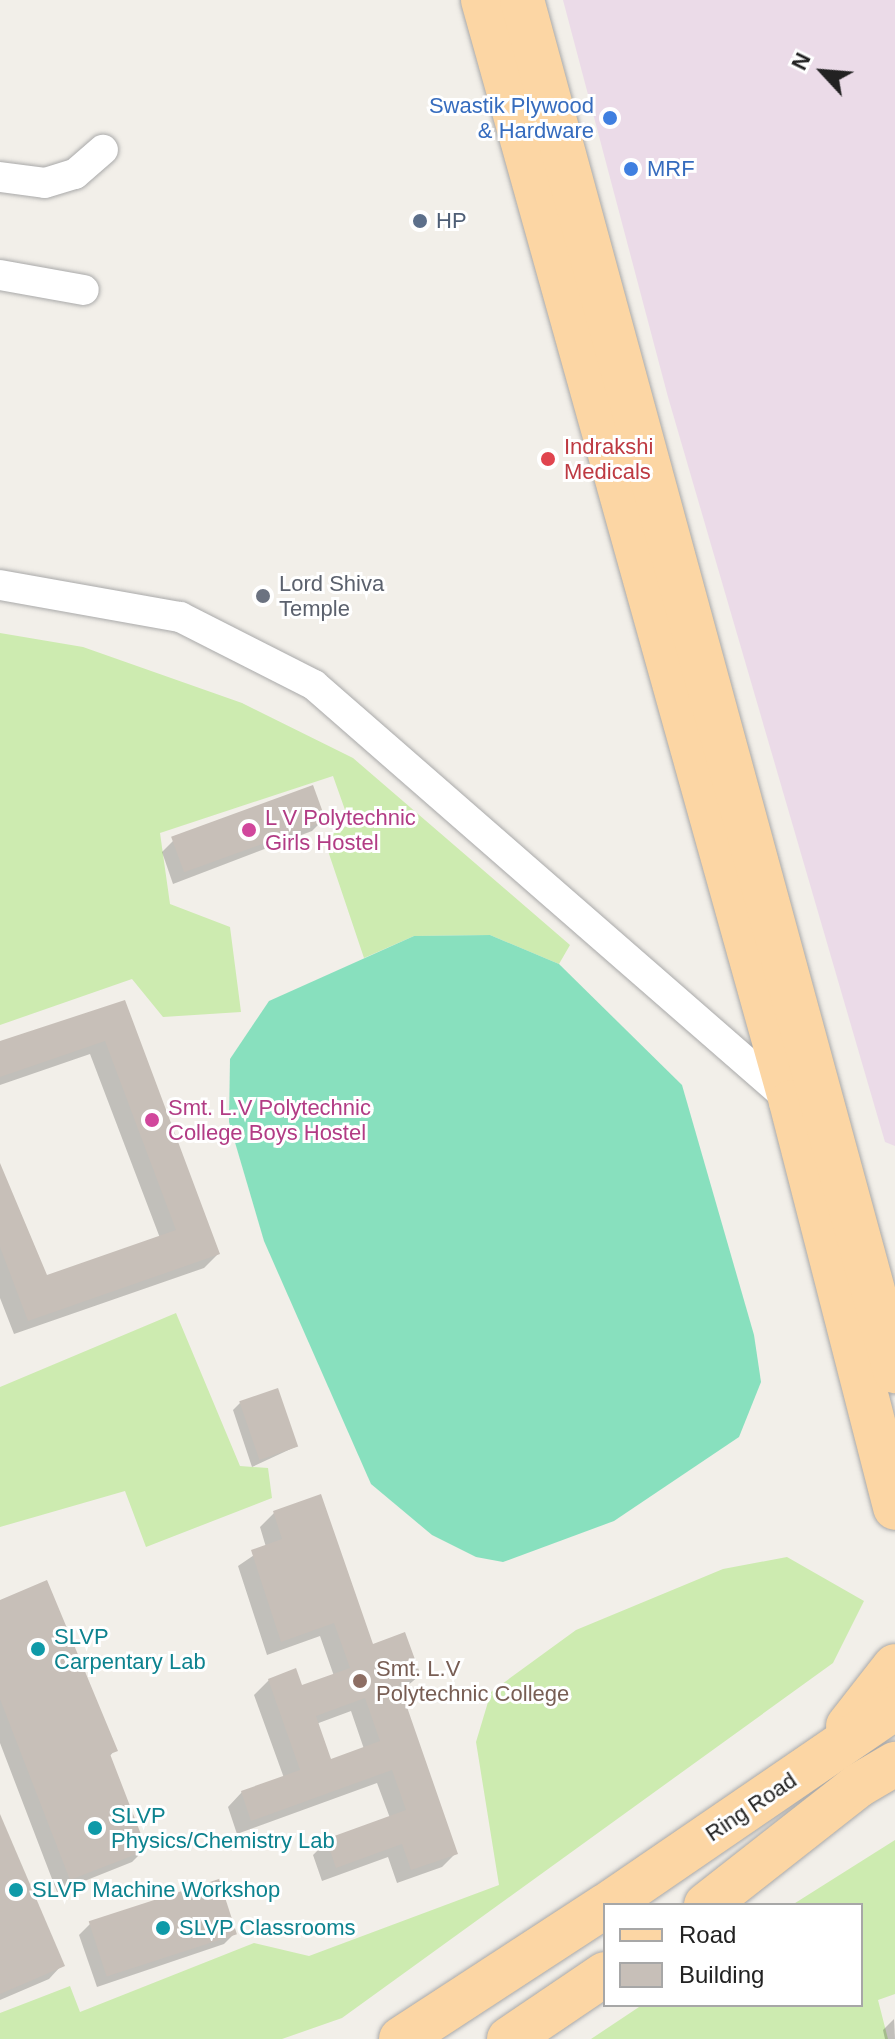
<!DOCTYPE html>
<style>
body{margin:0}
#map{position:relative;width:895px;height:2039px;overflow:hidden;background:#f2efe9;font-family:Helvetica,sans-serif}
div>[style]{position:absolute}
[style*='--x']{left:calc(var(--x)*1px);top:calc(var(--y)*1px);width:calc(var(--w)*1px);rotate:calc(var(--a)*1deg)}
.industrial>*{inset:0;background:#ebdbe8}
.grass>*{inset:0;background:#cdebb0}
.pitch>*{inset:0;background:#88e0be}
.shadow>*{inset:0;background:#0003}
.building>*{inset:0;background:#c7bfb8;transform-origin:0 0}
.roads{filter:drop-shadow(0 0 2px #a9a9a9) drop-shadow(0 0 2px #a9a9a9)}
.minor>*{height:30px;margin:-15px;padding:0 15px;transform-origin:15px;border-radius:15px;background:#fff}
.primary>*{height:44px;margin:-22px;padding:0 22px;transform-origin:22px;border-radius:22px;background:#fcd6a4}
.dots>*{width:22px;height:22px;translate:-50% -50%;box-sizing:border-box;border:4px solid #fff;border-radius:50%}
span{translate:-50% -50%;white-space:nowrap;text-align:center;line-height:1.15;-webkit-text-stroke:6px #fff;paint-order:stroke}
.shop-label{font-size:22px;color:#366cbe}
.right{translate:-100% -50%;text-align:right}
.left{translate:0 -50%;text-align:left}
.service-label{font-size:22px;color:#4e5e75}
.health-label{font-size:22px;color:#be3a42}
.worship-label{font-size:22px;color:#5b616d}
.hotel-label{font-size:22px;color:#b23c85}
.culture-label{font-size:22px;color:#0d838f}
.education-label{font-size:22px;color:#785e54}
.street-label{font-size:22px;color:#222}
.legend{position:absolute;left:603px;top:1903px;width:260px;height:104px;box-sizing:border-box;background:#fff;border:2px solid #a7a7a7;margin:0;padding:10px 14px;list-style:none;font-size:24px;color:#222}
.legend li{display:flex;align-items:center;gap:16px;height:40px}
.legend b{width:40px;border:2px solid #a7a7a7}
.north{position:absolute;left:783px;top:32px;width:80px;height:80px;-webkit-text-stroke:6px #fff;paint-order:stroke;rotate:296deg;font-size:22px;font-weight:700;line-height:32px;text-align:center;color:#222}
.north::after{content:'';display:block;margin:auto;width:28px;height:36px;background:#222;clip-path:polygon(50% 0,100% 100%,50% 72%,0 100%)}
</style>
<div id="map">
<div class="industrial">
<div style="clip-path:polygon(563px 0,895px 0,895px 1146px,885px 1142px,668px 397px)"></div>
</div>
<div class="grass">
<div style="clip-path:polygon(0 633px,83px 647px,242px 703px,353px 758px,570px 945px,559px 964px,490px 935px,414px 936px,364px 958px,324px 839px,350px 824px,333px 776px,160px 833px,170px 904px,230px 927px,241px 1012px,163px 1017px,132px 979px,0 1025px)"></div>
<div style="clip-path:polygon(176px 1313px,240px 1466px,268px 1468px,272px 1498px,146px 1547px,125px 1491px,0 1527px,0 1387px)"></div>
<div style="clip-path:polygon(787px 1557px,864px 1601px,833px 1663px,342px 2018px,282px 2039px,0 2039px,0 2013px,70px 1986px,80px 2012px,254px 1943px,309px 1956px,499px 1885px,476px 1742px,491px 1692px,576px 1630px,723px 1569px)"></div>
<div style="clip-path:polygon(895px 1840px,895px 1994px,878px 2000px,888px 2039px,591px 2039px,642px 2005px,861px 2005px,861px 1905px,792px 1905px)"></div>
</div>
<div class="pitch">
<div style="clip-path:polygon(490px 935px,559px 964px,682px 1085px,754px 1335px,761px 1382px,739px 1437px,614px 1521px,503px 1562px,476px 1557px,432px 1535px,371px 1484px,264px 1241px,229px 1122px,230px 1059px,269px 1001px,414px 936px)"></div>
</div>
<div class="shadow">
<div style="clip-path:polygon(323px 820px,312px 831px,173px 884px,162px 852px,173px 841px)"></div>
<div style="clip-path:polygon(123px 1002px,218px 1254px,204px 1268px,14px 1334px,0 1298px,0 1167px,46px 1278px,160px 1238px,90px 1054px,0 1085px,0 1043px)"></div>
<div style="clip-path:polygon(240px 1403px,295px 1447px,252px 1467px,233px 1410px)"></div>
<div style="clip-path:polygon(evenodd,274px 1513px,372px 1646px,419px 1676px,400px 1692px,456px 1853px,442px 1867px,397px 1883px,388px 1857px,322px 1881px,313px 1855px,327px 1841px,390px 1818px,377px 1783px,237px 1834px,228px 1807px,242px 1792px,284px 1778px,254px 1695px,269px 1680px,301px 1688px,334px 1676px,320px 1636px,267px 1655px,238px 1566px,266px 1547px,260px 1527px,274px 1513px,351px 1711px,364px 1749px,330px 1761px,316px 1724px,351px 1711px)"></div>
<div style="clip-path:polygon(0 1602px,115px 1750px,109px 1757px,145px 1849px,132px 1862px,57px 1892px,0 1743px)"></div>
<div style="clip-path:polygon(0 1817px,62px 1965px,49px 1979px,0 2000px)"></div>
<div style="clip-path:polygon(90px 1924px,235px 1933px,224px 1944px,97px 1987px,79px 1935px)"></div>
<div style="clip-path:polygon(894px 2019px,895px 2039px,885px 2039px,883px 2030px)"></div>
</div>
<div class="building">
<div style="left:313px;top:785px;width:38px;height:151px;rotate:70deg"></div>
<div style="clip-path:polygon(125px 1000px,220px 1254px,28px 1321px,0 1247px,0 1163px,47px 1275px,176px 1230px,105px 1041px,0 1077px,0 1041px)"></div>
<div style="left:278px;top:1388px;width:62px;height:41px;rotate:71deg"></div>
<div style="clip-path:polygon(evenodd,321px 1494px,373px 1644px,405px 1632px,421px 1676px,399px 1684px,458px 1854px,411px 1870px,402px 1844px,336px 1868px,326px 1839px,406px 1810px,392px 1770px,251px 1821px,241px 1791px,300px 1770px,268px 1679px,296px 1668px,302px 1685px,350px 1668px,334px 1623px,281px 1642px,251px 1550px,282px 1539px,273px 1511px,321px 1494px,365px 1698px,380px 1741px,331px 1759px,316px 1716px,365px 1698px)"></div>
<div style="clip-path:polygon(47px 1580px,118px 1751px,110px 1754px,147px 1850px,70px 1880px,0 1699px,0 1600px)"></div>
<div style="clip-path:polygon(0 1814px,65px 1966px,0 1994px)"></div>
<div style="left:219px;top:1879px;width:58px;height:137px;rotate:72deg"></div>
</div>
<div class="roads">
<div class="minor">
<div style="--x:0;--y:177;--w:45;--a:7.6"></div>
<div style="--x:45;--y:183;--w:31;--a:-17"></div>
<div style="--x:75;--y:174;--w:37;--a:-41"></div>
<div style="--x:0;--y:275;--w:85;--a:10.1"></div>
<div style="--x:0;--y:585;--w:183;--a:10.1"></div>
<div style="--x:180;--y:617;--w:150;--a:26.9"></div>
<div style="--x:314;--y:685;--w:633;--a:41.09"></div>
</div>
<div class="primary">
<div style="--x:483;--y:0;--w:1144;--a:74.38"></div>
<div style="--x:791;--y:1102;--w:419;--a:75.6"></div>
<div style="--x:522;--y:0;--w:1421;--a:74.78"></div>
<div style="--x:848;--y:1726;--w:76;--a:-51.9"></div>
<div style="--x:607;--y:1905;--w:349;--a:-34.4"></div>
<div style="--x:706;--y:1905;--w:194;--a:-38.1"></div>
<div style="--x:859;--y:1785;--w:42;--a:-30.3"></div>
<div style="--x:401;--y:2039;--w:244;--a:-33.1"></div>
<div style="--x:509;--y:2039;--w:116;--a:-34.1"></div>
</div>
</div>
<div class="dots">
<div style="left:610px;top:118px;background:#3f7fe0"></div>
<div style="left:631px;top:169px;background:#3f7fe0"></div>
<div style="left:420px;top:221px;background:#5c6f8a"></div>
<div style="left:548px;top:459px;background:#e0444e"></div>
<div style="left:263px;top:596px;background:#6b7280"></div>
<div style="left:249px;top:830px;background:#d1479c"></div>
<div style="left:152px;top:1120px;background:#d1479c"></div>
<div style="left:38px;top:1649px;background:#0f9aa8"></div>
<div style="left:360px;top:1681px;background:#8d6e63"></div>
<div style="left:95px;top:1828px;background:#0f9aa8"></div>
<div style="left:16px;top:1890px;background:#0f9aa8"></div>
<div style="left:163px;top:1928px;background:#0f9aa8"></div>
</div>
<div class="shop-label">
<span class="right" style="left:594px;top:118px">Swastik Plywood<br>&amp; Hardware</span>
<span class="left" style="left:647px;top:169px">MRF</span>
</div>
<div class="service-label">
<span class="left" style="left:436px;top:221px">HP</span>
</div>
<div class="health-label">
<span class="left" style="left:564px;top:459px">Indrakshi<br>Medicals</span>
</div>
<div class="worship-label">
<span class="left" style="left:279px;top:596px">Lord Shiva<br>Temple</span>
</div>
<div class="hotel-label">
<span class="left" style="left:265px;top:830px">L V Polytechnic<br>Girls Hostel</span>
<span class="left" style="left:168px;top:1120px">Smt. L.V Polytechnic<br>College Boys Hostel</span>
</div>
<div class="culture-label">
<span class="left" style="left:54px;top:1649px">SLVP<br>Carpentary Lab</span>
<span class="left" style="left:111px;top:1828px">SLVP<br>Physics/Chemistry Lab</span>
<span class="left" style="left:32px;top:1890px">SLVP Machine Workshop</span>
<span class="left" style="left:179px;top:1928px">SLVP Classrooms</span>
</div>
<div class="education-label">
<span class="left" style="left:376px;top:1681px">Smt. L.V<br>Polytechnic College</span>
</div>
<div class="street-label">
<span style="left:751px;top:1807px;rotate:-34deg">Ring Road</span>
</div>
<ul class="legend">
<li><b style="height:10px;background:#fcd6a4"></b>Road</li>
<li><b style="height:22px;background:#c7bfb8"></b>Building</li>
</ul>
<div class="north">N</div>
</div>
